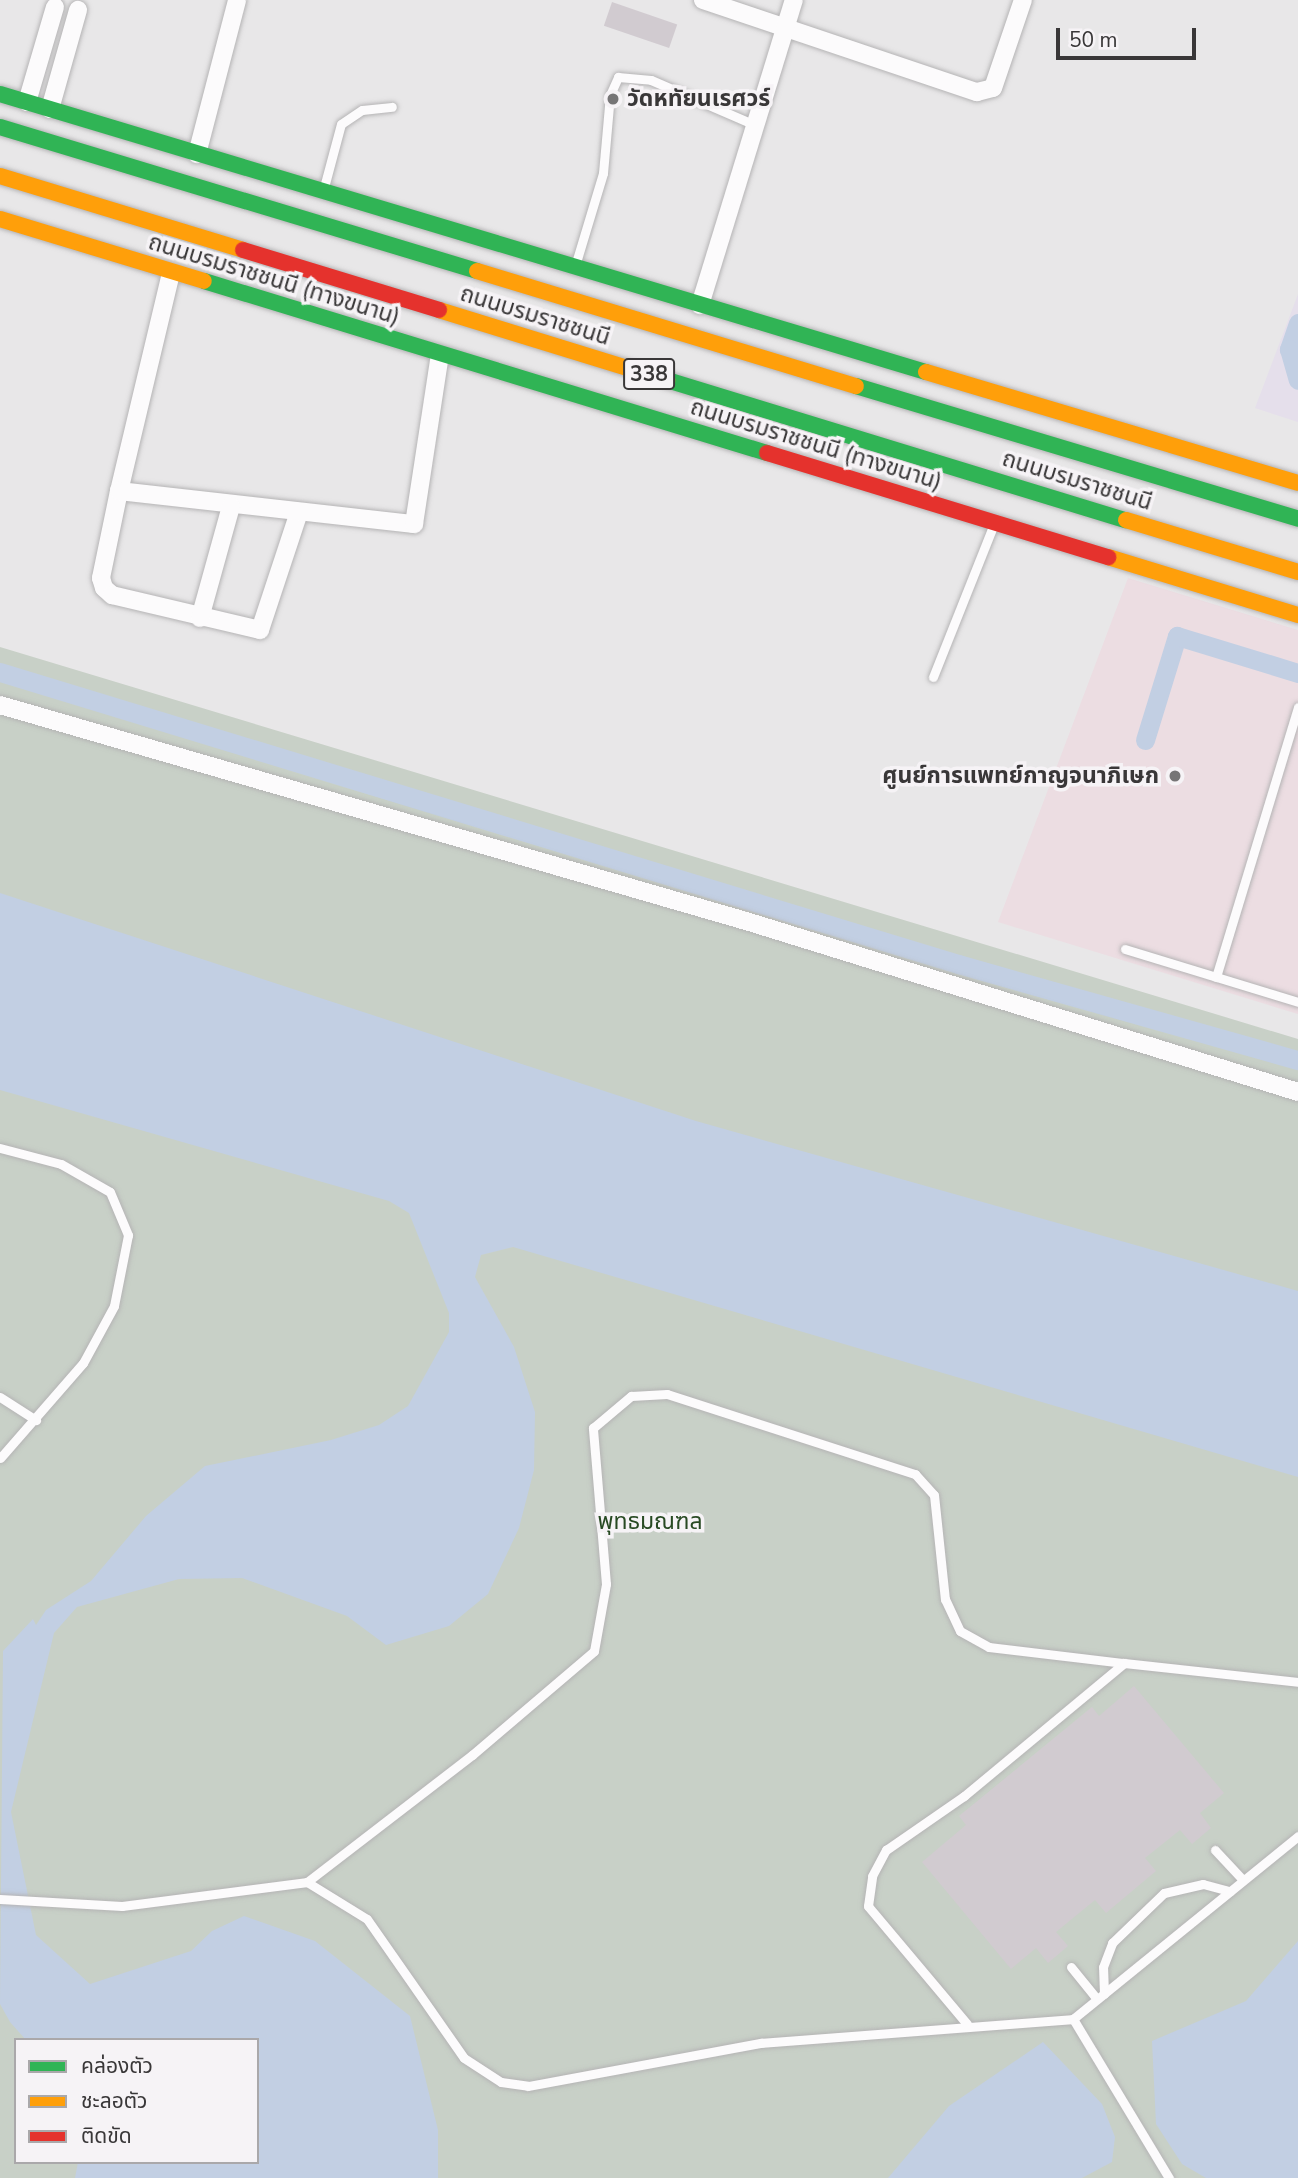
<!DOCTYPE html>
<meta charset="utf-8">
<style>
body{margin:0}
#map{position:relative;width:1298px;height:2178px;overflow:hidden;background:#e8e7e8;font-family:"Nunito Sans","Noto Sans Thai",sans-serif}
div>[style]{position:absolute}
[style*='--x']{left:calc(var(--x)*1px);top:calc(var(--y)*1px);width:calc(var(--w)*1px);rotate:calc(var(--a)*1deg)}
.education>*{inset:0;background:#e5dfeb}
.medical>*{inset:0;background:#ecdde2}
.green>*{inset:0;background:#c8d0c7}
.water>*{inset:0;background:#c2cfe3}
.canal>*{height:19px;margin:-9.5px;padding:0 9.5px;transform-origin:9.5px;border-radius:9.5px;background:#c2cfe3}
.building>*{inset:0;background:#d1cbd0;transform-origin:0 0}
.roads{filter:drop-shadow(0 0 2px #b5b4b5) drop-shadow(0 0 2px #b5b4b5)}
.lane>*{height:9px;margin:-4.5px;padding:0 4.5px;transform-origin:4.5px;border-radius:4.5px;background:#fcfbfc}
.street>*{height:18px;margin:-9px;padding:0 9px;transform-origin:9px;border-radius:9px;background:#fcfbfc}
.fast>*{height:16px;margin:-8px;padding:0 8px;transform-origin:8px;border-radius:8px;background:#30b455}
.slow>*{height:16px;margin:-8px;padding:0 8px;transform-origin:8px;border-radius:8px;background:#ff9f0a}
.jam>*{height:16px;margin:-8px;padding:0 8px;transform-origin:8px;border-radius:8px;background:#e5322d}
.dots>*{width:19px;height:19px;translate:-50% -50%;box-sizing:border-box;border:4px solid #f6f3f6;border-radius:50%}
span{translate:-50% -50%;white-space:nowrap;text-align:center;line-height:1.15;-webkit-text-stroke:7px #f6f3f6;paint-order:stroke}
.shield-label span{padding:2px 5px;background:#f6f3f6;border:2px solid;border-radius:5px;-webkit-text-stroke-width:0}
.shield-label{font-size:21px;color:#393738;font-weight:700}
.poi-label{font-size:23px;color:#393738;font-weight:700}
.left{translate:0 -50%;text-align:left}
.right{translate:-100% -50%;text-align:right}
.street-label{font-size:23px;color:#393738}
.park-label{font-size:23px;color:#284a23}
.legend{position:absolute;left:14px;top:2038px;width:245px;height:126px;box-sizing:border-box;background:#f6f3f6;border:2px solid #aaa8aa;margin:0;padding:9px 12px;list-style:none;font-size:21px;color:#393738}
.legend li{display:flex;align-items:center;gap:14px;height:35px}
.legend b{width:35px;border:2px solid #aaa8aa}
.scale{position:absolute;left:1056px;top:28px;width:140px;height:32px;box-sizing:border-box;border:4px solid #393738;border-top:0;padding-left:9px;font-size:21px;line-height:24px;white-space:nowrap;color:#393738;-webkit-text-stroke:5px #f6f3f6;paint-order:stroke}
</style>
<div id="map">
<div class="education">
<div style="clip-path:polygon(1298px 294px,1298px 422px,1255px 408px)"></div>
</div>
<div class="medical">
<div style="clip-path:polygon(1128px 578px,1298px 630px,1298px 1014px,998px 922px)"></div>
</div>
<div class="green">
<div style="clip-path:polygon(evenodd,0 647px,1298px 1039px,1298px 2178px,0 2178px,0 647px,16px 2040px,257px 2040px,257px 2162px,16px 2162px,16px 2040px)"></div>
</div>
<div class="water">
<div style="clip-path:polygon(0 893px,696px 1121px,1298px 1291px,1298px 1477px,513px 1247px,481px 1255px,475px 1277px,514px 1347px,535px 1412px,534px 1470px,519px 1528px,488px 1594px,449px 1626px,386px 1645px,347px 1616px,242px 1578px,179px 1579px,77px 1607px,54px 1633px,11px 1812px,36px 1935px,90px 1984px,191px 1951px,212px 1931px,244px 1916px,315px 1941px,410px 2016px,438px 2130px,438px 2178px,75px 2178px,78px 2162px,257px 2162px,257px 2040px,26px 2040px,10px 2022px,0 2004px,3px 1651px,33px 1619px,36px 1625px,46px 1610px,91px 1581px,146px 1516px,205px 1466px,331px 1440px,379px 1425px,408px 1406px,449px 1332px,449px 1313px,409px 1213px,389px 1201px,0 1090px)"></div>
<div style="clip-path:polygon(1298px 1941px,1298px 2178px,1206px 2178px,1182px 2164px,1156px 2124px,1152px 2041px,1246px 2001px)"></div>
<div style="clip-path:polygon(1043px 2042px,1102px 2104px,1115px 2137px,1112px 2162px,1082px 2178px,888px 2178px,949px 2106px)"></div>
</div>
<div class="canal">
<div style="--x:1298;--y:323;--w:28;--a:109"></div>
<div style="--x:1289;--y:349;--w:32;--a:74"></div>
<div style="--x:0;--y:672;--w:1002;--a:16.95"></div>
<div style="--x:958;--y:964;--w:353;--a:15.8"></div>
<div style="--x:1145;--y:740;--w:109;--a:-72.9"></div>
<div style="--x:1177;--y:636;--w:127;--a:17"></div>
</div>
<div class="building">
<div style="left:612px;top:2px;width:69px;height:25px;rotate:19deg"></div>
<div style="clip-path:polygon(1134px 1686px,1224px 1793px,1200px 1813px,1211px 1828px,1192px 1844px,1180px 1830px,1145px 1858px,1156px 1871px,1106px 1913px,1095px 1900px,1056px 1932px,1068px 1946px,1048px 1963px,1036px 1948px,1011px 1969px,922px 1862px,966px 1825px,959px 1816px,1092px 1707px,1099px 1716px)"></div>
</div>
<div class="roads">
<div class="lane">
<div style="--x:323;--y:191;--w:69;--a:-75"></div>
<div style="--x:341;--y:124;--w:25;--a:-34"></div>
<div style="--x:362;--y:110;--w:30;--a:-6"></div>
<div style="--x:575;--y:266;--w:97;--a:-73.2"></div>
<div style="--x:603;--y:173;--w:78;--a:-84.9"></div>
<div style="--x:610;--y:95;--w:20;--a:-66"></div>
<div style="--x:618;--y:77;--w:33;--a:5"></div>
<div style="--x:651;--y:80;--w:113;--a:23.4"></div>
<div style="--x:933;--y:677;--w:165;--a:-68.3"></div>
<div style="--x:1125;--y:949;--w:181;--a:17"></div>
<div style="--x:1216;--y:977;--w:282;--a:-73.1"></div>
<div style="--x:0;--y:1148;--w:63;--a:14.7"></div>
<div style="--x:61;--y:1164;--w:56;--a:29.7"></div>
<div style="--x:110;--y:1192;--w:47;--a:67.3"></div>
<div style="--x:128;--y:1235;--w:72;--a:101.2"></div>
<div style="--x:114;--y:1306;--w:65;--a:118.5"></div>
<div style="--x:83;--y:1363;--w:126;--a:131.1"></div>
<div style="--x:0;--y:1397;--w:43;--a:32.6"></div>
<div style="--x:1215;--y:1850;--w:41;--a:47"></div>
<div style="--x:307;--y:1882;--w:208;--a:-37.6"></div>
<div style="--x:472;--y:1755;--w:160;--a:-40.4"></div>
<div style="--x:594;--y:1651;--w:68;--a:-79.8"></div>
<div style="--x:606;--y:1584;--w:157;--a:-94.8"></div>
<div style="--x:593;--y:1428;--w:50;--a:-40.1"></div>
<div style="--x:631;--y:1396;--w:36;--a:-3"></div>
<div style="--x:667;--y:1394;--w:261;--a:17.9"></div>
<div style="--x:915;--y:1474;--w:28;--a:48"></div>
<div style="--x:934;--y:1495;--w:105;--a:84"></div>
<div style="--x:945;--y:1599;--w:35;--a:65"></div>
<div style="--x:960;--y:1631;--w:33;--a:29"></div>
<div style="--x:989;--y:1647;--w:136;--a:6.8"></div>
<div style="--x:0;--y:1899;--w:122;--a:3.3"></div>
<div style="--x:122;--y:1906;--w:187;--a:-7.4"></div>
<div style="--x:307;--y:1882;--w:70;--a:31.7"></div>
<div style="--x:367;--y:1919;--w:169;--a:55.1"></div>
<div style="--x:464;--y:2058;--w:44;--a:33"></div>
<div style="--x:501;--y:2082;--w:27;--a:8"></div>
<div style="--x:528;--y:2086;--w:237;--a:-10.5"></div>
<div style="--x:761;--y:2043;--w:313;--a:-4.4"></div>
<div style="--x:1071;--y:1967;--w:41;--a:50.9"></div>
<div style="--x:1104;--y:1994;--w:27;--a:-92"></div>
<div style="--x:1103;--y:1967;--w:26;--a:-69"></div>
<div style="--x:1112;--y:1943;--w:72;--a:-43.9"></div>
<div style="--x:1164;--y:1893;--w:40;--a:-13"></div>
<div style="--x:1203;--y:1884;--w:28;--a:15"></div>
<div style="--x:967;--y:2024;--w:154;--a:-130"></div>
<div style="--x:868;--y:1906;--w:30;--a:-82"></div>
<div style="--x:872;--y:1876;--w:30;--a:-62"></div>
<div style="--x:886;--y:1850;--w:95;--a:-34.7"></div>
<div style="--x:964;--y:1796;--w:208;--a:-39.7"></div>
<div style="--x:1124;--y:1663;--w:175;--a:6.2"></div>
<div style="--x:1169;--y:2178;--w:186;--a:-121.1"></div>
<div style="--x:1073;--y:2019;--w:290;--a:-39.1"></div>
</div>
<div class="street">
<div style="--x:703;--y:0;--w:289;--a:18.6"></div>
<div style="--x:977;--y:92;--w:16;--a:-14"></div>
<div style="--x:993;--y:88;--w:93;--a:-71.2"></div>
<div style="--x:27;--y:102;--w:99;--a:-73.6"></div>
<div style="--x:50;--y:109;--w:103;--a:-74.2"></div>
<div style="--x:197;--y:154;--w:159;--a:-75.4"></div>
<div style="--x:171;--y:273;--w:224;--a:103.4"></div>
<div style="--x:119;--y:491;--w:89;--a:101.7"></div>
<div style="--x:101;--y:578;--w:10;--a:73"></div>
<div style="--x:104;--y:588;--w:11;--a:41"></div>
<div style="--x:112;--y:595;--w:152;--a:13.3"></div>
<div style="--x:260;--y:630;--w:121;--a:-71.7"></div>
<div style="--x:700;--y:305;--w:319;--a:-72.9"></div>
<div style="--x:119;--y:491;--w:297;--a:6.4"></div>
<div style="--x:414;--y:524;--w:171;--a:-81.3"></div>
<div style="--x:200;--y:618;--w:116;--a:-74.5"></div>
<div style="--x:0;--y:705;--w:777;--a:16.15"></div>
<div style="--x:746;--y:921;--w:578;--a:17.21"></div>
</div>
<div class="fast">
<div style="--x:0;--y:94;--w:967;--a:16.71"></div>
<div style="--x:0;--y:127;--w:498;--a:16.8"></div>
<div style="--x:204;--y:281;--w:589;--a:16.99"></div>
<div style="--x:667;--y:380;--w:480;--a:17"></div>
<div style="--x:856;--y:386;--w:462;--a:16.7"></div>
</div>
<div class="slow">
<div style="--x:0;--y:176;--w:254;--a:16.9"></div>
<div style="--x:0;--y:219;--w:213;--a:16.9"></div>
<div style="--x:477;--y:271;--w:396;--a:16.9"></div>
<div style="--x:439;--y:310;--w:239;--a:17.1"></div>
<div style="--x:926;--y:372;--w:388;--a:16.6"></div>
<div style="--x:1126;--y:520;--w:180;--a:16.8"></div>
<div style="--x:1108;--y:557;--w:199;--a:17"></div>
</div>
<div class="jam">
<div style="--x:243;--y:250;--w:205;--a:17"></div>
<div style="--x:767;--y:453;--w:357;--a:17"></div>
</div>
</div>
<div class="dots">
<div style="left:613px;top:99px;background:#767576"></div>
<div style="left:1175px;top:776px;background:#767576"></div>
</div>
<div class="shield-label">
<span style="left:649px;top:374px">338</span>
</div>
<div class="poi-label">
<span class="left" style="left:627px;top:99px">วัดหทัยนเรศวร์</span>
<span class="right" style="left:1159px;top:776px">ศูนย์การแพทย์กาญจนาภิเษก</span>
</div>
<div class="street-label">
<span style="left:274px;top:280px;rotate:17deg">ถนนบรมราชชนนี (ทางขนาน)</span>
<span style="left:535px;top:316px;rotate:17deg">ถนนบรมราชชนนี</span>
<span style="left:816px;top:445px;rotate:17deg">ถนนบรมราชชนนี (ทางขนาน)</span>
<span style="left:1077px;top:481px;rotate:17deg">ถนนบรมราชชนนี</span>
</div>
<div class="park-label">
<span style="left:650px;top:1522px">พุทธมณฑล</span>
</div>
<ul class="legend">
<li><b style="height:9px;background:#30b455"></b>คล่องตัว</li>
<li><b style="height:9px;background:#ff9f0a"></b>ชะลอตัว</li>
<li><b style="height:9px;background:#e5322d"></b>ติดขัด</li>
</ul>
<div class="scale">50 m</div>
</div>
